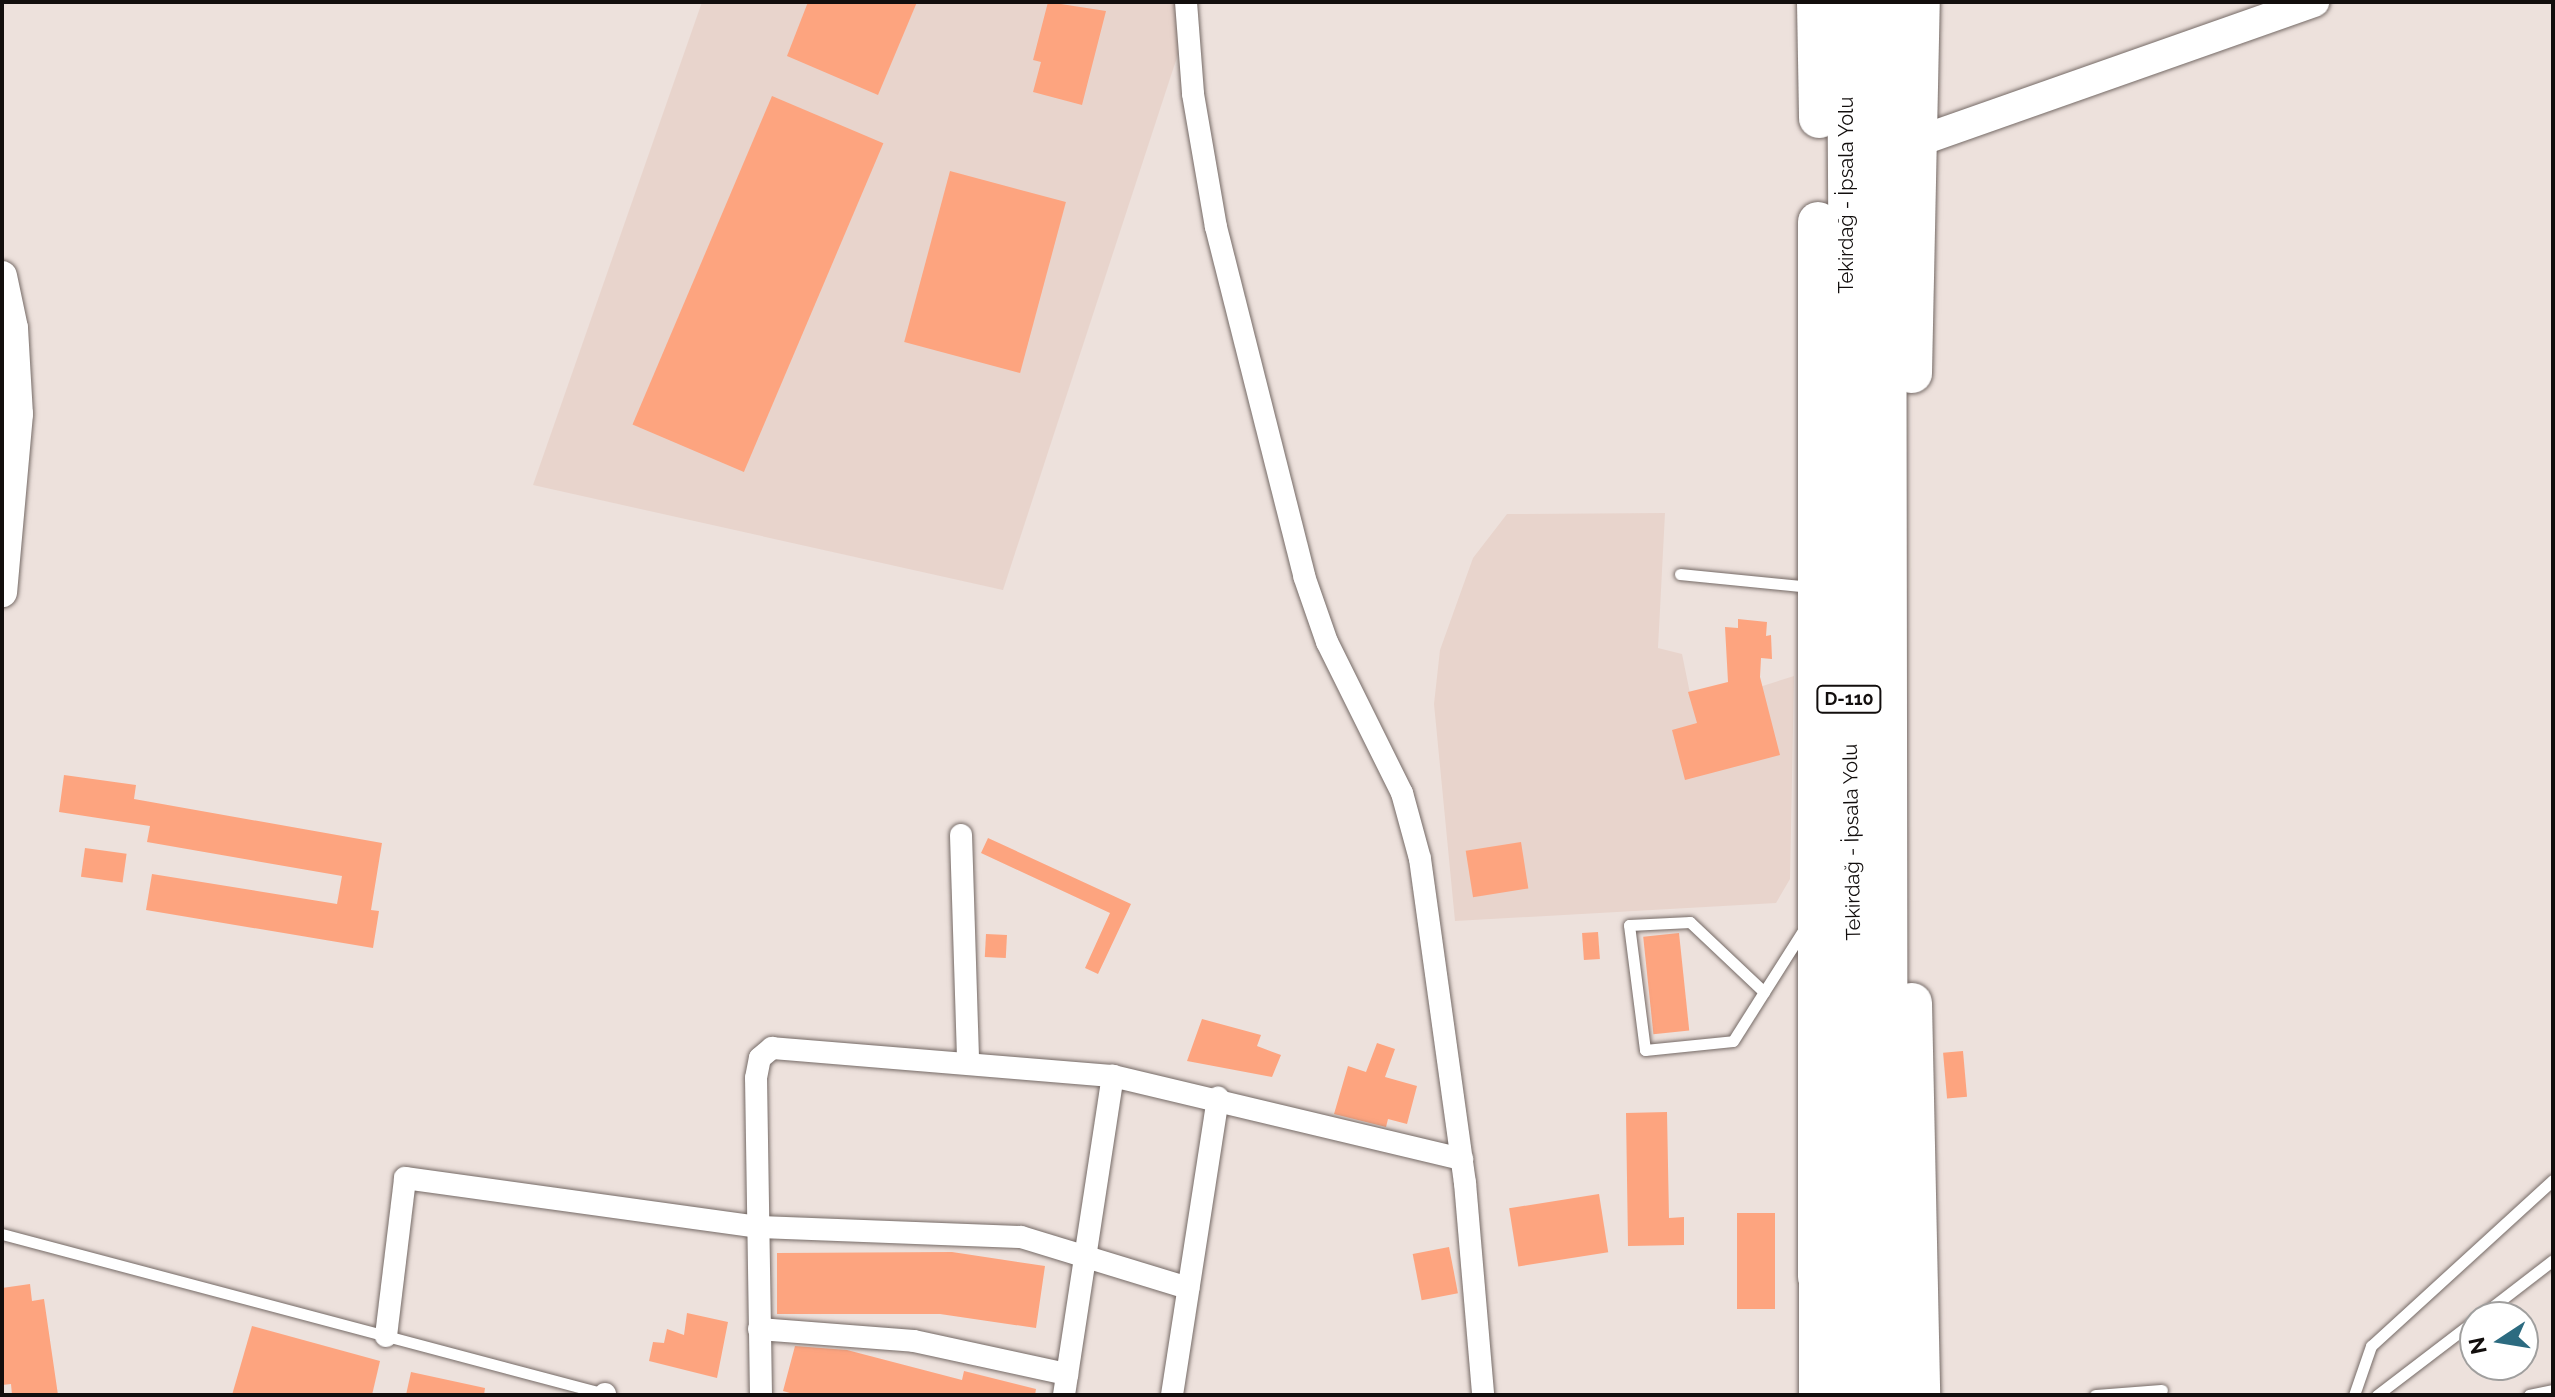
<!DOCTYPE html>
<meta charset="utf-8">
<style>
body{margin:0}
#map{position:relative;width:2555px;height:1397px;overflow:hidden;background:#ede1dc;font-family:Raleway,sans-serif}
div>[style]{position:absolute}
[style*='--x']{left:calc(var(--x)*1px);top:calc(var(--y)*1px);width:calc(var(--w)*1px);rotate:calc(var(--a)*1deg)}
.built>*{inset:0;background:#e8d4cc}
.building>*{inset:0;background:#fda47f;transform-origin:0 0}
.roads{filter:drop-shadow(0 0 2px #756a66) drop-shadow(0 0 2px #756a66)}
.lane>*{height:11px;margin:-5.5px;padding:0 5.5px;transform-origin:5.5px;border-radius:5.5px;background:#fff}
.street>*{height:22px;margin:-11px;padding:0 11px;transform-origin:11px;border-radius:11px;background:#fff}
.secondary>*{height:30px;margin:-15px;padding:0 15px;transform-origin:15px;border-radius:15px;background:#fff}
.highway>*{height:40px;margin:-20px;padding:0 20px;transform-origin:20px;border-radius:20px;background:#fff}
span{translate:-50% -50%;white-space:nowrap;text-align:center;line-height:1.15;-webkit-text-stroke:6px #fff;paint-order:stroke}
.shield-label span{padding:2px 6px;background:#fff;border:2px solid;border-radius:6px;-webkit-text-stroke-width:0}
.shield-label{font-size:18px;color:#120e0d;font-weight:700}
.street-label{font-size:20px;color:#120e0d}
.frame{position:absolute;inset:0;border:4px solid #120e0d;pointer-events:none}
.north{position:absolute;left:2459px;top:1301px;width:80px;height:80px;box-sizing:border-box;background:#fff;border:2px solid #a09f9e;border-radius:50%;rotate:258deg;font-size:22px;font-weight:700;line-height:32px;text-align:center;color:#120e0d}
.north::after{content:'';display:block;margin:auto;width:28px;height:36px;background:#2c6b80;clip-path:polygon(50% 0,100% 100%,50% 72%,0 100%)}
</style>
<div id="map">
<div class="built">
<div style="clip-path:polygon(702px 2px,1195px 2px,1003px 590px,533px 485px)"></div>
<div style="clip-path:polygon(1665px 513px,1658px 648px,1682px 654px,1693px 708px,1794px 676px,1790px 879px,1776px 903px,1455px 921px,1434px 704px,1440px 650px,1473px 558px,1507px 514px)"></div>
</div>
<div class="building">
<div style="clip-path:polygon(808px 2px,917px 2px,878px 95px,787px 56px)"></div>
<div style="clip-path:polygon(1048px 2px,1106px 11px,1082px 105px,1033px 92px,1041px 62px,1033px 60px)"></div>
<div style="left:772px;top:96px;width:121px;height:357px;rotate:23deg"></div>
<div style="left:950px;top:171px;width:120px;height:177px;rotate:15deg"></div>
<div style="clip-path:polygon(1738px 619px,1767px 622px,1766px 636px,1771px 635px,1772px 659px,1761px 658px,1760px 677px,1780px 755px,1685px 780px,1672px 730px,1697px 723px,1688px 692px,1728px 682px,1725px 627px,1738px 628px)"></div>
<div style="clip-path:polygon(64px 775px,136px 785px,134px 799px,382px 843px,371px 910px,379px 911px,373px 948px,146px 910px,152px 874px,337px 904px,342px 876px,147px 842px,150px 826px,59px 812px)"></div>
<div style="clip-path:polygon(988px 838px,1131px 904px,1098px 974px,1085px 968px,1110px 913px,981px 853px)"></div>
<div style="left:1521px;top:842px;width:47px;height:56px;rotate:81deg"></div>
<div style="left:85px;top:848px;width:42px;height:29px;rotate:8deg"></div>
<div style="left:1598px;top:932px;width:27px;height:16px;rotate:86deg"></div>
<div style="left:1679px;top:933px;width:98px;height:36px;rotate:84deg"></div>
<div style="left:986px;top:934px;width:21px;height:23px;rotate:3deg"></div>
<div style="clip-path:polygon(1202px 1019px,1261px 1035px,1257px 1046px,1281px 1055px,1272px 1077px,1187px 1061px)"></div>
<div style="clip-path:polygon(1377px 1043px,1395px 1049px,1385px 1077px,1417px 1086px,1407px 1124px,1388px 1119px,1386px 1127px,1334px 1114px,1348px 1066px,1366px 1072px)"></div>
<div style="left:1963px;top:1051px;width:46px;height:20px;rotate:85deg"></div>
<div style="clip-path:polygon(1667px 1112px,1669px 1218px,1684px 1217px,1684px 1245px,1628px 1246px,1626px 1113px)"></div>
<div style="left:1599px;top:1194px;width:59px;height:91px;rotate:81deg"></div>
<div style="left:1737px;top:1213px;width:38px;height:96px"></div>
<div style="left:1449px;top:1247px;width:47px;height:37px;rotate:79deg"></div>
<div style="clip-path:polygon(952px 1252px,1045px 1266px,1036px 1328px,940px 1314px,777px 1314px,777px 1253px)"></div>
<div style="clip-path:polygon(30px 1284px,32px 1301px,44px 1299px,58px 1395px,12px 1395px,11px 1384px,2px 1385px,2px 1288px)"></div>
<div style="clip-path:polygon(687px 1313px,728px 1322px,717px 1378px,649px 1361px,653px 1342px,664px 1343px,667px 1329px,684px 1335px)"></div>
<div style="clip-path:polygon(252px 1326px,380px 1361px,372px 1395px,232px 1395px)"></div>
<div style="clip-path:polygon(795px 1346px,847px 1350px,962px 1380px,964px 1371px,1036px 1389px,1035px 1395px,797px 1395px,783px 1391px)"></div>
<div style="clip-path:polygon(411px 1372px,485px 1388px,484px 1395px,406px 1395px)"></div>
</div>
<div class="roads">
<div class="lane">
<div style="--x:1680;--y:574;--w:131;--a:5.7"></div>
<div style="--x:1764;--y:992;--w:102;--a:-136.6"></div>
<div style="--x:1690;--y:922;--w:61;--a:177.2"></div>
<div style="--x:1629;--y:925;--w:126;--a:82.7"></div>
<div style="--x:1645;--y:1050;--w:88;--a:-5.8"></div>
<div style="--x:1733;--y:1041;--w:58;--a:-57.7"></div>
<div style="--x:1764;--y:992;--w:75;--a:-57.6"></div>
<div style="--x:2;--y:1234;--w:628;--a:14.86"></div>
<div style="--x:2479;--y:1317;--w:93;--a:-37.6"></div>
<div style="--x:2095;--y:1395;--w:67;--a:-4.3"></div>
<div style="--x:2354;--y:1395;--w:52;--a:-70.9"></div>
<div style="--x:2371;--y:1346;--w:246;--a:-42.4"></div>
<div style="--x:2377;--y:1395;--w:123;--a:-37.4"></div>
<div style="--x:2529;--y:1395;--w:25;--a:-12"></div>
</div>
<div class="street">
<div style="--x:1186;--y:2;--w:92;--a:85.6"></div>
<div style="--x:1193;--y:94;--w:135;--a:80.2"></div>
<div style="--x:1216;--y:227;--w:360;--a:75.8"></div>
<div style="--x:1304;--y:576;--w:70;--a:70.8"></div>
<div style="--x:1327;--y:642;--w:169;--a:63.6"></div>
<div style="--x:1402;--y:793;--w:68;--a:74.7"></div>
<div style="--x:1420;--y:859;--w:327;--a:82.1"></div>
<div style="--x:1465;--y:1183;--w:213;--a:85.1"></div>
<div style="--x:961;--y:835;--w:227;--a:88.2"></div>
<div style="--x:759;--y:1329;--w:155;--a:4.4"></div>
<div style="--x:914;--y:1341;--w:157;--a:12.2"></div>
<div style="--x:386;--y:1336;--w:159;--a:-83.1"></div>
<div style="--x:405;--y:1178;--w:356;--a:7.9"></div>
<div style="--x:758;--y:1227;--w:263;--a:2.2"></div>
<div style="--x:1021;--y:1237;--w:175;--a:17"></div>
<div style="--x:605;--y:1395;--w:1;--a:-90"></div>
<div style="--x:761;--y:1395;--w:317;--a:-90.9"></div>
<div style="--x:756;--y:1078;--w:20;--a:-79"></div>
<div style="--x:760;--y:1058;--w:16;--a:-40"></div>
<div style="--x:772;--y:1048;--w:342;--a:4.7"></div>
<div style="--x:1113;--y:1076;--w:359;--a:13.4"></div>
<div style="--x:1064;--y:1395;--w:323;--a:-81.3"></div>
<div style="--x:1172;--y:1395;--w:301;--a:-81.2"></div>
</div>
<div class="secondary">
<div style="--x:1922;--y:140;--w:416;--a:-19.4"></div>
<div style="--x:2;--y:276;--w:53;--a:78.1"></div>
<div style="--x:13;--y:328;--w:86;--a:86.7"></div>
<div style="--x:18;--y:414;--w:179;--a:95.1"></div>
</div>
<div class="highway">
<div style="--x:1817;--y:2;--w:116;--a:89"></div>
<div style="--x:1847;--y:2;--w:1393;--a:89.67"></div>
<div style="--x:1886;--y:2;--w:1393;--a:89.92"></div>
<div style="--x:1912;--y:373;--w:371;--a:-88.8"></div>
<div style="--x:1912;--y:1003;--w:392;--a:88.8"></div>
<div style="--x:1819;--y:1251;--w:144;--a:90"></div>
<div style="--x:1818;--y:1277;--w:1055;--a:-90"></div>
</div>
</div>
<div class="shield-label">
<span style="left:1849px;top:699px">D-110</span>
</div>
<div class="street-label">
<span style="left:1846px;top:195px;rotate:-90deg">Tekirdağ - İpsala Yolu</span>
<span style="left:1852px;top:842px;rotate:-91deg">Tekirdağ - İpsala Yolu</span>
</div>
<div class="frame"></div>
<div class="north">N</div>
</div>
